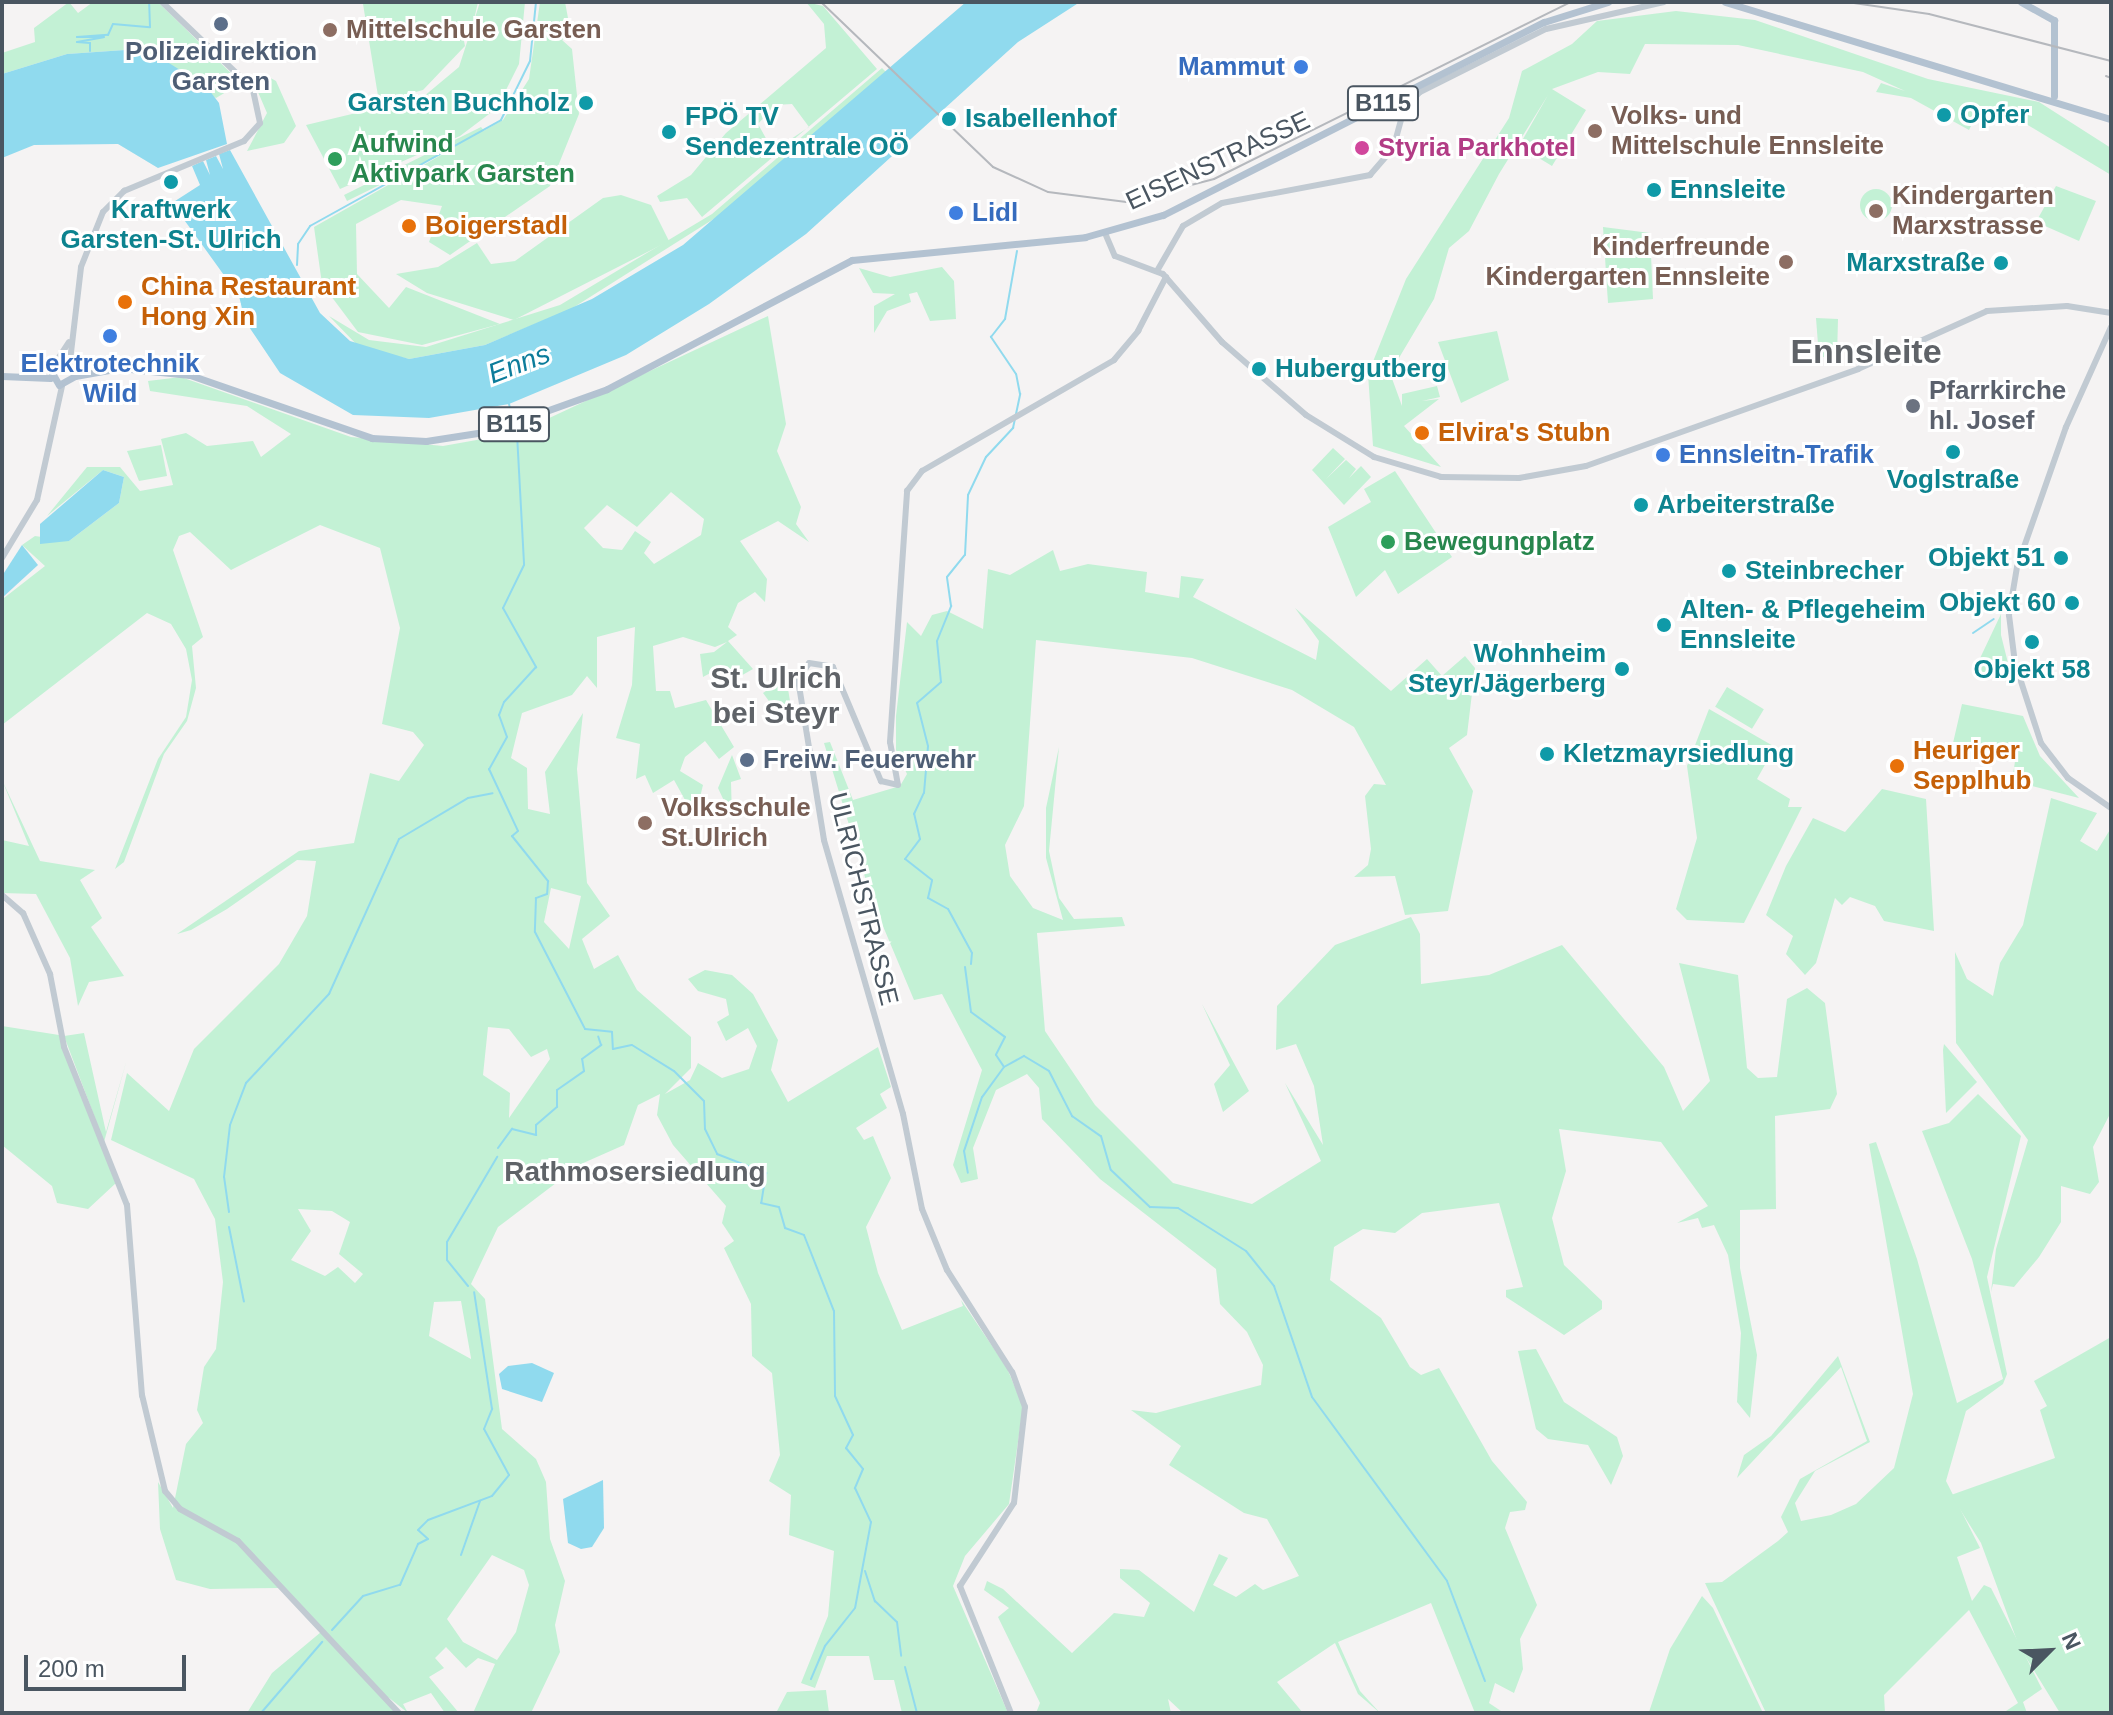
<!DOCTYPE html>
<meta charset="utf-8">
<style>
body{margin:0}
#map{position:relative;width:2113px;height:1715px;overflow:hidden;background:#f5f3f3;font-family:Helvetica,sans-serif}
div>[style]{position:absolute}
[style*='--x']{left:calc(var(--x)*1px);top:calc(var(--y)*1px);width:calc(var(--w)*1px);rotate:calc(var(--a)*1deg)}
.green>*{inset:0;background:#c3f1d5;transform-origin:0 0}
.round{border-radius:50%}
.water>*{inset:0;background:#90daee}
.stream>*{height:2px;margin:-1px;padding:0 1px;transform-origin:1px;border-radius:1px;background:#90daee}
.minor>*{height:6px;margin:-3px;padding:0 3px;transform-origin:3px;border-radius:3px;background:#c1cad2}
.major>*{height:7px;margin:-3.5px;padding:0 3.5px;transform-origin:3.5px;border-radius:3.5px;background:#b3c2d1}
.rail>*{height:2px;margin:-1px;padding:0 1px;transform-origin:1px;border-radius:1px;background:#b5b8bd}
.dots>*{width:22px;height:22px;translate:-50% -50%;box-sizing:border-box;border:4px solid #fff;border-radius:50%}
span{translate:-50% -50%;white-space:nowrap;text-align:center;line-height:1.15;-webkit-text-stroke:6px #fff;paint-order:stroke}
.shield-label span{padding:2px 6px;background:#fff;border:2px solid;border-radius:6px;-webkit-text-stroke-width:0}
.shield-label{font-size:24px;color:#4a5661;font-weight:700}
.education-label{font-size:26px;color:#785e54;font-weight:700}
.left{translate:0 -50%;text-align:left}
.right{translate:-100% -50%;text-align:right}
.service-label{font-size:26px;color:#4e5e75;font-weight:700}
.shop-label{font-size:26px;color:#366cbe;font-weight:700}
.culture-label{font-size:26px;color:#0d838f;font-weight:700}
.leisure-label{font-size:26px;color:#27864d;font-weight:700}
.hotel-label{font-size:26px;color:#b23c85;font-weight:700}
.street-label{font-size:26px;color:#4a5661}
.food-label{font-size:26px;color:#c56008;font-weight:700}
.worship-label{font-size:26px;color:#5b616d;font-weight:700}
.water-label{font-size:28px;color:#0c7c9b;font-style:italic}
.neighbourhood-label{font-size:28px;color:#5f6368;font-weight:700}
.quarter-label{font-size:30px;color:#5f6368;font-weight:700}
.district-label{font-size:34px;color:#5f6368;font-weight:700}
.frame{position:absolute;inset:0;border:4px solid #4a5661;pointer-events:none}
.north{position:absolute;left:2009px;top:1611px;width:80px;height:80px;-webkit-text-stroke:6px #fff;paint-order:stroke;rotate:66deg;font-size:22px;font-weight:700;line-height:32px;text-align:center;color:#4a5661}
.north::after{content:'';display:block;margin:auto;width:28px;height:36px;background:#4a5661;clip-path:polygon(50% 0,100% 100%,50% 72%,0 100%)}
.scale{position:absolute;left:24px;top:1655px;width:162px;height:36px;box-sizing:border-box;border:4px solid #4a5661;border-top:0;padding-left:10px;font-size:24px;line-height:28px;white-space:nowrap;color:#4a5661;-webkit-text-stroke:6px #fff;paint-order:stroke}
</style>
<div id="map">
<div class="green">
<div style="clip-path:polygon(69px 2px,78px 13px,93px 2px,158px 2px,241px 83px,216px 98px,152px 56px,125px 50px,67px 54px,2px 74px,2px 53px,35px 42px,34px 28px)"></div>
<div style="clip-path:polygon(355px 2px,478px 2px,473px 24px,461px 26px,465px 46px,423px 90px,379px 102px,363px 4px)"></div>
<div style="clip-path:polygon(480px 2px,525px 2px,519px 64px,497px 108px,460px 136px,340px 189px,306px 125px,423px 97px,459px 67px)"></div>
<div style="clip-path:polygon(540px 2px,565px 2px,571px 34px,562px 40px,572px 49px,579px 114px,550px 186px,450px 255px,429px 242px,442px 206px,401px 200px,356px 224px,357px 274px,389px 308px,406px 287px,500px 324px,422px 345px,358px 332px,322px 284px,314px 227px,503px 120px,529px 79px)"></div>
<div style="clip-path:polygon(evenodd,806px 2px,823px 6px,877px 69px,702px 217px,687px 198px,660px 202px,657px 196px,691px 175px,726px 133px,826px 48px,824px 24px,806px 2px,792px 104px,809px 127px,773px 151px,758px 124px,775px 105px,792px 104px)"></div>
<div style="clip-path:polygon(1676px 11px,1755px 20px,1928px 79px,2039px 102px,2111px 148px,2111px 175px,2026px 124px,1978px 112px,1969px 130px,1911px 98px,1876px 92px,1881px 83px,1905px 91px,1863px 72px,1738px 45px,1645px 44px,1630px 74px,1598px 72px,1552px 89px,1586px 110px,1552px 166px,1519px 146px,1548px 95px,1499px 174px,1469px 231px,1449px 248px,1434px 299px,1390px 373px,1402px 406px,1402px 394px,1437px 386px,1440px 397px,1422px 401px,1439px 399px,1404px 426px,1441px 467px,1373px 446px,1368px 374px,1406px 279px,1509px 118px,1522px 71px,1572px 44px,1597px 21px)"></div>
<div style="clip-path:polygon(882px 68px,887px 73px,731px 208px,571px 309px,485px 345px,409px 359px,359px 347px,329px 316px,369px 340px,426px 347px,560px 305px,712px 214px)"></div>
<div style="clip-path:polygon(265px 75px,276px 81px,296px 126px,284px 143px,247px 151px,267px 113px,255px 85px)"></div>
<div style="clip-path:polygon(481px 127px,485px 132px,463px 144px,347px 201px,344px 195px)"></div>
<div style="clip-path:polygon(2056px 186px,2096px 201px,2079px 241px,2036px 222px)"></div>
<div class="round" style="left:1860px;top:189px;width:32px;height:32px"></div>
<div style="clip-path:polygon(621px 195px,651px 205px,669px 241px,514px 320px,427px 293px,396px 274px,438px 267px,477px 243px,491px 264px,515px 261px,603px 198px)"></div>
<div style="clip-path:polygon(1603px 227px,1650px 233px,1653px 299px,1608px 303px)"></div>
<div style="clip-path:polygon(942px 267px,954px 281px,956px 319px,930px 321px,917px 292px,909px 294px,911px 302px,887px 311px,874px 333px,874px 306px,895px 294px,873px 293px,859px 268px,890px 277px)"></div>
<div style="clip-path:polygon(evenodd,768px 316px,786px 424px,777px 451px,801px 507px,796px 524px,809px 542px,778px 521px,740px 541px,767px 579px,765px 602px,755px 592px,738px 603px,728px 627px,737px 635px,728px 641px,753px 669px,723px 686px,714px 671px,703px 677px,700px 654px,714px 652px,727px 642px,715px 647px,683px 637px,653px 646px,656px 691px,670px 691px,675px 708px,706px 700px,734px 747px,719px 759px,705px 741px,685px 757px,680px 771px,703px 785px,695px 818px,674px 780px,653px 793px,645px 775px,636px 779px,640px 744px,616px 738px,632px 685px,635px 627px,597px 637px,597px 688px,587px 676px,572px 695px,522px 713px,511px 758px,527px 768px,528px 809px,550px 814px,545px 772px,583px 713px,577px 769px,587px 883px,610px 916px,582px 939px,594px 969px,618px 955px,637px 990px,691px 1037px,691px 1068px,665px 1094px,690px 1080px,698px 1063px,722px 1078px,749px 1069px,757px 1046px,748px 1028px,726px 1041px,717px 1022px,729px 1015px,726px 999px,698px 991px,688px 979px,705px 970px,732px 975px,753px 994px,778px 1040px,771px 1070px,788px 1102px,878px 1047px,891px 1087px,880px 1094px,887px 1108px,856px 1128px,864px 1140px,873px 1136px,891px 1178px,866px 1227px,878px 1273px,902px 1330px,963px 1306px,961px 1300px,1007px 1368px,1023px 1407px,1009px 1504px,965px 1556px,953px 1586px,1008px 1713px,902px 1713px,894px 1680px,874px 1680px,869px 1656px,827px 1656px,815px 1688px,801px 1683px,828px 1616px,834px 1551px,789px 1535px,791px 1495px,769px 1481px,780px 1455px,772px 1373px,752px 1356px,751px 1304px,724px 1248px,734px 1241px,722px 1223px,726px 1206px,673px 1145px,657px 1115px,660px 1094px,638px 1105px,624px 1145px,581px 1164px,498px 1227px,471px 1284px,485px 1299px,502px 1429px,536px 1459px,546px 1482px,550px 1539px,565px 1581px,555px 1625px,560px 1652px,531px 1713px,473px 1713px,495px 1664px,478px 1658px,466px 1668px,446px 1647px,435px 1658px,444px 1668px,429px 1677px,459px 1713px,445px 1713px,431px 1693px,403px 1704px,408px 1713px,388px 1697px,397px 1713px,247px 1713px,272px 1673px,321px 1632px,279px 1588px,210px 1589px,176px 1580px,160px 1529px,158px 1482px,173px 1508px,186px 1444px,203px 1423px,197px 1410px,204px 1367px,216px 1349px,223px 1282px,215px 1219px,194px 1179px,111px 1140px,127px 1073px,169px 1111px,194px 1049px,279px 964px,307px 916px,316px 861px,297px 860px,227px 909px,191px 930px,177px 934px,299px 851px,354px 843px,370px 773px,399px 781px,424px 745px,413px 732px,382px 724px,400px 628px,380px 548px,320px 525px,231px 570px,190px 532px,179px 536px,173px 550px,203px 637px,192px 646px,196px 688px,187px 721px,164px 754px,124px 862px,115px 869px,158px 759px,186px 717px,192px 680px,186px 649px,171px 624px,147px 613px,2px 725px,4px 598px,45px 566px,22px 545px,35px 536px,69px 541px,119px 503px,124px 477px,103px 470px,47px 516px,87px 467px,120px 467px,140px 491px,173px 485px,161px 439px,186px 433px,207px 446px,253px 441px,261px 457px,291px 434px,247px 406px,150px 391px,148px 381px,181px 377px,351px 437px,443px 446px,543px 428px,545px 420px,768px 316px,671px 492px,704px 519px,701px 535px,654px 564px,644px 553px,651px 542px,635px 531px,622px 550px,603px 548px,584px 528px,607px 505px,637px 527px,671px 492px,768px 316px,551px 888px,581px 896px,569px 949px,544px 922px,551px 888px,768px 316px,488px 1027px,509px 1029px,531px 1057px,547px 1049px,550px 1059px,509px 1118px,510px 1093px,483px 1075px,488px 1027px,768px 316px,298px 1209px,332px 1211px,350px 1222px,339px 1254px,363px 1274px,355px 1283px,338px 1267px,325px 1276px,291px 1260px,311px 1231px,298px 1209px,768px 316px,461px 1301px,471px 1358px,471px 1359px,429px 1336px,434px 1302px,461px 1301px,768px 316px,492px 1555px,524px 1570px,529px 1585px,516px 1632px,497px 1660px,463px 1642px,447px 1619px,492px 1555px)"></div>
<div style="clip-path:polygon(1816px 318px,1838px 319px,1837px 357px,1819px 357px)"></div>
<div style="clip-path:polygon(1497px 331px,1509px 380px,1461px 403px,1438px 342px)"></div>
<div style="clip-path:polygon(161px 445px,167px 476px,139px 481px,127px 451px)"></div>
<div style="clip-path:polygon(1333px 448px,1345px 459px,1326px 479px,1346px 460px,1356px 469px,1349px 478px,1361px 466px,1371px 477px,1344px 505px,1312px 470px)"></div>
<div style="clip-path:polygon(1395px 471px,1452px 557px,1398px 594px,1385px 570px,1356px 597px,1328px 527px,1371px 502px,1364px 489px)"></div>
<div style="clip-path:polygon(1053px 550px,1060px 571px,1088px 564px,1147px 572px,1145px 592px,1179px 598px,1181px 576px,1204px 579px,1193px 597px,1316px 660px,1319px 641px,1295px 608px,1391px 691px,1427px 659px,1442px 676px,1465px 656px,1475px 668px,1467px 735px,1449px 748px,1473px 791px,1448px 911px,1405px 915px,1395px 876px,1354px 877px,1368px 865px,1371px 849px,1365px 796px,1374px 784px,1386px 785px,1354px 727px,1292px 690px,1192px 658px,1036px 640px,1024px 806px,1005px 845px,1010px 876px,1033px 908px,1063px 920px,1046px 858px,1046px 808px,1059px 747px,1049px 851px,1059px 898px,1074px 919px,1122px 917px,1125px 926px,1037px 933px,1045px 1031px,1095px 1105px,1173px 1183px,1252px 1204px,1321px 1161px,1285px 1083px,1323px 1145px,1314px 1086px,1296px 1044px,1276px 1050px,1277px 1006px,1335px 945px,1411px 917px,1420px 934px,1421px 984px,1489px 975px,1562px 945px,1664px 1067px,1683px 1111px,1710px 1081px,1679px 963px,1738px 975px,1747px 1068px,1758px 1078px,1777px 1077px,1787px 999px,1807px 988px,1825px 1003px,1837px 1094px,1830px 1109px,1775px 1116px,1776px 1209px,1740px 1210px,1740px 1268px,1757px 1355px,1750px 1418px,1737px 1402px,1741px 1333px,1728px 1255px,1714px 1225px,1702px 1228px,1698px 1218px,1677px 1223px,1708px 1206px,1661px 1142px,1559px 1129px,1566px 1171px,1552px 1218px,1564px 1265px,1602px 1301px,1602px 1309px,1564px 1335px,1506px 1297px,1506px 1290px,1523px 1287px,1499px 1203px,1422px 1213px,1395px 1233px,1363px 1229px,1334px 1247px,1330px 1280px,1381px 1318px,1410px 1367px,1421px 1375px,1439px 1368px,1492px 1461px,1527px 1502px,1525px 1510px,1510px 1512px,1505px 1528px,1537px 1605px,1520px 1639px,1523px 1669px,1514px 1693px,1495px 1683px,1489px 1703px,1504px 1713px,1475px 1713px,1431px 1603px,1338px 1642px,1360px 1691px,1380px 1713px,1358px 1694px,1335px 1643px,1277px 1682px,1303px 1713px,1183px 1713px,1168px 1699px,1171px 1713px,1036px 1713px,1040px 1703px,998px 1617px,1009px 1608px,984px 1590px,987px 1581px,1003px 1589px,1072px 1653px,1114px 1613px,1144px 1617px,1150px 1603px,1120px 1578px,1120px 1569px,1139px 1570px,1194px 1612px,1219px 1554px,1228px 1558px,1213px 1585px,1236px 1597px,1255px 1584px,1263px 1590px,1299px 1576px,1267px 1519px,1244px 1513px,1169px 1465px,1181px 1446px,1131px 1410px,1156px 1413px,1261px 1385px,1263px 1365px,1247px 1332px,1220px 1304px,1216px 1269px,1100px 1179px,1042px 1119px,1039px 1088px,1027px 1074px,996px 1090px,973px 1148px,978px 1179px,961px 1183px,953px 1165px,982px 1070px,942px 994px,914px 1000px,872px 900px,824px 743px,830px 742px,853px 800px,900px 786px,907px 774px,896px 750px,896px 716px,907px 622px,921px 636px,932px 615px,947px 611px,983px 629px,988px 569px,1010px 575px)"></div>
<div style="clip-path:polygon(2001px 614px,2001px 635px,2013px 683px,1973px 673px)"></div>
<div style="clip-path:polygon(786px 677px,792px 713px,783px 720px,763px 693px)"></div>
<div style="left:1727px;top:687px;width:43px;height:23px;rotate:31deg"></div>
<div style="clip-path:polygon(1962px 704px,2023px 716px,2040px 756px,2079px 798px,2012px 781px,2016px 755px,1953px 743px)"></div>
<div style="clip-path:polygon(1709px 709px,1775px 747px,1757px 779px,1790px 799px,1788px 807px,1802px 807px,1744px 923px,1687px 920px,1676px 909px,1697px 838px,1687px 766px)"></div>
<div style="clip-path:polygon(732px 755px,741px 779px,731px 782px,732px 818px,718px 788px)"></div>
<div style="clip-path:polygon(2px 780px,40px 861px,95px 870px,80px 880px,102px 918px,91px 927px,124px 976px,89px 982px,78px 1006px,70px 958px,36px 894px,2px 893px,2px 840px,29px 846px)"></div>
<div style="clip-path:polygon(1882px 789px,1926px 799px,1934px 931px,1884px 921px,1875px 906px,1850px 897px,1842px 905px,1835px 898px,1816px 963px,1805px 975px,1786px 954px,1793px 936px,1766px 915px,1786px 866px,1813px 818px,1845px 832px)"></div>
<div style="clip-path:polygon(2051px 798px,2097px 813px,2080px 841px,2097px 851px,2111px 828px,2111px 1112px,2093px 1147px,2099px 1182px,2090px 1194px,2061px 1186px,2061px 1222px,2039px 1257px,2014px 1287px,1993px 1284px,1991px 1292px,1996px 1249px,2028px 1140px,1956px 1043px,1955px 952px,1967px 979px,1993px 996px,2000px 963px,2023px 925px)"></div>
<div style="clip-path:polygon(1202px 1004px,1249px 1091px,1223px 1112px,1214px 1084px,1230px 1065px)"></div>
<div style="clip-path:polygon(2px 1026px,59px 1035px,116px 1183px,88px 1209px,57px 1203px,52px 1186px,2px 1145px)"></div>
<div style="clip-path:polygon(84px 1033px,106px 1132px,127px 1059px,104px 1142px,64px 1036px)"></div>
<div style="clip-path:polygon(1944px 1044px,1977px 1082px,1946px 1113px,1943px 1050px)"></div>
<div style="clip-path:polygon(1978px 1094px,2021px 1136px,1987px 1277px,2007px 1374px,2003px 1384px,1966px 1411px,1946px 1481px,1980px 1548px,1957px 1557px,1972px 1601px,1984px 1585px,1991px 1588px,2042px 1689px,2023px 1702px,2027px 1713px,2003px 1713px,2018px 1703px,1969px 1610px,1884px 1695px,1885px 1713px,1766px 1713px,1705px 1583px,1722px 1582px,1778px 1541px,1788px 1532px,1781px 1517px,1800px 1479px,1867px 1441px,1841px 1367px,1737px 1478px,1744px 1455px,1771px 1436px,1838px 1356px,1870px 1442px,1815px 1471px,1795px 1503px,1801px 1521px,1831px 1515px,1856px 1504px,1894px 1468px,1913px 1394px,1869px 1144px,1876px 1142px,1917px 1259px,1957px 1403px,2003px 1379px,1972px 1259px,1922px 1131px,1949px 1123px)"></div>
<div style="clip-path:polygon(2111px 1337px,2111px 1713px,2060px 1713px,2019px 1646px,1981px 1543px,1951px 1495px,2055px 1458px,2040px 1410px,2047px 1406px,2034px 1381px)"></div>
<div style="clip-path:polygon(1536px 1349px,1564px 1402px,1617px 1437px,1623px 1456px,1611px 1485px,1588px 1445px,1548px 1439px,1536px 1429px,1518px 1351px)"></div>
<div style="clip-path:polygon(1702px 1596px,1713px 1608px,1763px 1713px,1649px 1712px,1670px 1649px)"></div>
<div style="clip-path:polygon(826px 1690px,829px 1713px,776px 1713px,787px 1692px)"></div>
</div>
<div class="water">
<div style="clip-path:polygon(966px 2px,1080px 2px,1018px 42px,806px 234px,709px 304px,626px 355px,509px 404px,429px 418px,353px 415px,280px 373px,245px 321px,239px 296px,172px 203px,200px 185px,192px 166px,203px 161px,210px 175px,206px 160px,216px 156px,223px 169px,219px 154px,230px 150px,320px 313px,350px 341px,409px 359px,485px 345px,592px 299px,683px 245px)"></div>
<div style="clip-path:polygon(125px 50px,164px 60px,206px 86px,219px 103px,227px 144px,158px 168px,118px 144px,34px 145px,2px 158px,2px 74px,67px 54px)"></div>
<div style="clip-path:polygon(103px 470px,124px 477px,119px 503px,69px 541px,40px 544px,40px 524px)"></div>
<div style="clip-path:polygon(22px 545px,38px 565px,2px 598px,2px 576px)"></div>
<div style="clip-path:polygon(532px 1363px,554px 1373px,542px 1402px,502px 1389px,499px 1374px,508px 1366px)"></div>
<div style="clip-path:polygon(603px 1480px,604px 1528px,592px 1547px,581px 1549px,568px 1543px,563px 1499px)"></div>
</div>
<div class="stream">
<div style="--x:90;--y:51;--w:8;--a:-90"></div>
<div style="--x:90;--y:43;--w:13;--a:-176"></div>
<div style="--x:77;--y:42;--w:27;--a:-10"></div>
<div style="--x:104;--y:37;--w:27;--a:180"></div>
<div style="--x:77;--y:37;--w:31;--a:-4"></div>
<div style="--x:108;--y:35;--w:12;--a:-66"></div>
<div style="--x:113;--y:24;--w:37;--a:5"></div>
<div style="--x:150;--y:27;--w:25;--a:-92"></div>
<div style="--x:297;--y:265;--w:21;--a:-87"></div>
<div style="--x:298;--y:244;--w:22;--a:-56"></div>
<div style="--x:310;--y:226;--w:218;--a:-29"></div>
<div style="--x:501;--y:120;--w:66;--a:-63.8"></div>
<div style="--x:530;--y:61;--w:59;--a:-84.2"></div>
<div style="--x:509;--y:404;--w:12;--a:76"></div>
<div style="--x:517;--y:434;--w:131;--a:86.9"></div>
<div style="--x:524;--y:565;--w:48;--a:116"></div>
<div style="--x:503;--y:608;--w:68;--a:60.8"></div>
<div style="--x:536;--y:667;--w:47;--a:132.4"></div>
<div style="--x:504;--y:702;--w:14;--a:111"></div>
<div style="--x:499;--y:715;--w:23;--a:70"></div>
<div style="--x:507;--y:737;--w:37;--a:119"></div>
<div style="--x:489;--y:769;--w:68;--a:64.9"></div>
<div style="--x:518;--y:831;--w:8;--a:140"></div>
<div style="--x:512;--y:836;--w:58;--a:51.3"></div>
<div style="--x:548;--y:881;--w:13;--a:94"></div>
<div style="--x:547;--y:894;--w:12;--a:160"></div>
<div style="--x:536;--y:898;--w:34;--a:92"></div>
<div style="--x:535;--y:932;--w:109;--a:62.7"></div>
<div style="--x:585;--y:1029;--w:27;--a:6"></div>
<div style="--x:612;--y:1032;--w:17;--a:87"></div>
<div style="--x:613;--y:1049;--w:19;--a:-12"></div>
<div style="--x:632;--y:1045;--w:49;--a:31.8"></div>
<div style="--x:674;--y:1071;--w:42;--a:45"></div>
<div style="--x:704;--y:1101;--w:28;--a:88"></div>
<div style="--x:705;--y:1129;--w:28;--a:64"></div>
<div style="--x:717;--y:1154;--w:53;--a:21.2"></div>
<div style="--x:766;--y:1173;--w:30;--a:99"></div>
<div style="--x:761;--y:1203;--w:18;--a:13"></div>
<div style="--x:779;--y:1207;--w:22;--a:74"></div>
<div style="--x:785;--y:1228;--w:20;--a:20"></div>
<div style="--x:804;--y:1235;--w:82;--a:68.5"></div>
<div style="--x:834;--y:1311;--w:85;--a:89.3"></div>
<div style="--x:835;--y:1396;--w:43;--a:65.2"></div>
<div style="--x:853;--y:1435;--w:15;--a:118"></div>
<div style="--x:846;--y:1448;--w:27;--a:51"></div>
<div style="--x:863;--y:1469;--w:21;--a:113"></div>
<div style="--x:855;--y:1488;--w:38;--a:65"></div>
<div style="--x:871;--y:1522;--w:87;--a:100.5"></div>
<div style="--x:855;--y:1608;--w:48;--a:128.3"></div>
<div style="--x:825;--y:1646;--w:36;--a:113"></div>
<div style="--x:1997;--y:613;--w:9;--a:-63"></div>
<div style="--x:1973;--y:633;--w:25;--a:-34"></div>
<div style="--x:971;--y:964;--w:11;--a:-85"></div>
<div style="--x:972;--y:953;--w:50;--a:-118.6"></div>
<div style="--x:948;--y:909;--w:23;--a:-151"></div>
<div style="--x:928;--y:898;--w:18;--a:-77"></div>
<div style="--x:932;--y:880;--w:34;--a:-142"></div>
<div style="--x:905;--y:859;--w:25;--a:-53"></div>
<div style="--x:920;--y:839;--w:26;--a:-103"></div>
<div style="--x:914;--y:814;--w:23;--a:-65"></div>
<div style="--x:924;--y:793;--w:47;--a:-85.1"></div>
<div style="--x:928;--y:746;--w:44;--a:-104.3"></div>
<div style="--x:917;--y:703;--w:32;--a:-41"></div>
<div style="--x:941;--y:682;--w:41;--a:-95.6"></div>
<div style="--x:937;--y:641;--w:38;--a:-68"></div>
<div style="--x:951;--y:606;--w:29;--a:-98"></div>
<div style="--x:947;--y:577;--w:28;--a:-51"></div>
<div style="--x:965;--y:555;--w:60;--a:-87.1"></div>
<div style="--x:968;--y:495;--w:42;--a:-64.7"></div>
<div style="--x:986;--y:457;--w:40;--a:-47"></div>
<div style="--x:1013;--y:428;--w:35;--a:-78"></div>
<div style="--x:1020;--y:394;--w:20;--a:-101"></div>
<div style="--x:1016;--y:374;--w:45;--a:-124"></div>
<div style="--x:991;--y:337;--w:23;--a:-52"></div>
<div style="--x:1005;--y:319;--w:69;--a:-80"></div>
<div style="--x:965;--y:967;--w:45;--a:82.4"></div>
<div style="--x:971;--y:1012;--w:42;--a:36.3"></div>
<div style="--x:1005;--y:1037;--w:20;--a:117"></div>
<div style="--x:996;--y:1055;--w:14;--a:56"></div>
<div style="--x:1004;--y:1067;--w:37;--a:126"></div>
<div style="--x:982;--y:1097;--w:57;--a:108.4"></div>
<div style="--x:964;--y:1151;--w:22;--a:80"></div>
<div style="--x:1004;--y:1067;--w:23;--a:-29"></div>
<div style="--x:1024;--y:1056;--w:29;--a:31"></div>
<div style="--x:1049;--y:1071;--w:51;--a:62.9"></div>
<div style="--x:1072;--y:1116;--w:35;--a:35"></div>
<div style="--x:1101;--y:1136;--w:35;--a:74"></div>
<div style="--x:1111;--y:1170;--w:54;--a:43.5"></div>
<div style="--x:1150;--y:1207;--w:28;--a:2"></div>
<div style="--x:1178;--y:1208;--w:80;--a:32.3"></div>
<div style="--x:1246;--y:1251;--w:45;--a:51.3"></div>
<div style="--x:1274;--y:1286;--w:117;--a:71.1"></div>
<div style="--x:1312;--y:1397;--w:228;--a:53.7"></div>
<div style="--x:1447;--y:1581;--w:107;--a:69.2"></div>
<div style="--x:498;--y:1148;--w:24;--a:-54"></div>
<div style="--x:512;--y:1129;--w:25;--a:14"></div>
<div style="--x:536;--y:1135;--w:10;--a:-90"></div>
<div style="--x:536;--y:1125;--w:28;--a:-41"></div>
<div style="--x:557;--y:1107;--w:17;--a:-90"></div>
<div style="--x:557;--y:1090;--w:33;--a:-35"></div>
<div style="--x:584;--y:1071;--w:12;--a:-99"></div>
<div style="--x:582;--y:1059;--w:24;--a:-36"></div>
<div style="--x:601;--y:1045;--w:9;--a:-108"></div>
<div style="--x:229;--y:1212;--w:35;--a:-98"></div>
<div style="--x:224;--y:1177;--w:52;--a:-83.4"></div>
<div style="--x:230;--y:1125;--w:45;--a:-69.1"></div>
<div style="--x:246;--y:1083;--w:122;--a:-47"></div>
<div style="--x:329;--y:994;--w:170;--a:-65.7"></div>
<div style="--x:399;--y:839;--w:80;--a:-30.7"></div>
<div style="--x:468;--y:798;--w:25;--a:-11"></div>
<div style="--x:229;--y:1227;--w:76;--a:78.7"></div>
<div style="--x:468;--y:1286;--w:33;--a:-129"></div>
<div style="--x:447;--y:1260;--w:18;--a:-90"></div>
<div style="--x:447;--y:1242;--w:99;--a:-59.5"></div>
<div style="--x:461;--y:1555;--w:57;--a:-70.6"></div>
<div style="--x:865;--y:1571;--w:32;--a:72"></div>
<div style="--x:875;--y:1601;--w:30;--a:44"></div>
<div style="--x:897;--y:1622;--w:34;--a:83"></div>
<div style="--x:332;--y:1630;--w:46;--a:-47.6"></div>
<div style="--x:363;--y:1596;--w:39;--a:-17"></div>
<div style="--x:400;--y:1585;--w:45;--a:-66.3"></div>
<div style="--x:418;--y:1544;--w:11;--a:-27"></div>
<div style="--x:428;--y:1539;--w:13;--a:-138"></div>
<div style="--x:418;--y:1530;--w:14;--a:-45"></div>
<div style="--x:428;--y:1520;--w:68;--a:-20.6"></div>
<div style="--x:492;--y:1496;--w:27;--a:-51"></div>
<div style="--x:509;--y:1475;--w:52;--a:-118.5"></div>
<div style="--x:484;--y:1429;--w:22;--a:-68"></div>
<div style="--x:492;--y:1409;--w:118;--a:-98.7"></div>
<div style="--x:905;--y:1667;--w:48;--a:75.4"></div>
<div style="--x:261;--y:1713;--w:94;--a:-49.3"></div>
</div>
<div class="minor">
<div style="--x:1105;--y:233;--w:25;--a:67"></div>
<div style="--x:1115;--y:256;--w:51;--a:20.6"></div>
<div style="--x:1163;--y:274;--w:90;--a:49.1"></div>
<div style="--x:1222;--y:342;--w:111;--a:41"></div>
<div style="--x:1306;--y:415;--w:80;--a:31.7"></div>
<div style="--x:1374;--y:457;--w:70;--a:16.6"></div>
<div style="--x:1441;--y:477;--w:78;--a:0.7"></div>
<div style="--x:1519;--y:478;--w:68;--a:-10.2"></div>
<div style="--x:1586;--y:466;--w:289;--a:-19.6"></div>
<div style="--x:1858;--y:369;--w:141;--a:-24.2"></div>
<div style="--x:1987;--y:311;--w:80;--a:-3.6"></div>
<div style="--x:2067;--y:306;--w:45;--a:9"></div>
<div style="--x:1157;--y:271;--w:52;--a:-60"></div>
<div style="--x:1183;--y:226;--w:45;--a:-30.5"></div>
<div style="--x:1222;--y:203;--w:151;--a:-10.7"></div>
<div style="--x:1370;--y:175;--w:35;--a:-49"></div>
<div style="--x:1393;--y:149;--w:41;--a:-74.6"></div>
<div style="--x:1404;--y:109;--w:23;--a:-47"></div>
<div style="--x:1420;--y:92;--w:141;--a:-26.6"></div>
<div style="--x:1546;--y:29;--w:121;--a:-12.9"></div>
<div style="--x:2111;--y:327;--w:110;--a:114.2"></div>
<div style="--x:2066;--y:427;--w:148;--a:109.3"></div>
<div style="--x:2017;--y:567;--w:49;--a:99.5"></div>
<div style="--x:2009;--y:615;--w:48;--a:82.9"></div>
<div style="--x:2015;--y:663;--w:84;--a:72"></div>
<div style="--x:2041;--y:743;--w:44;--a:52.4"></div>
<div style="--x:2068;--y:778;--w:52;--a:34.9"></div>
<div style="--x:58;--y:359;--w:20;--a:-57"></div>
<div style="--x:70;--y:361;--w:95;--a:-83.3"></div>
<div style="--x:81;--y:267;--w:59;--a:-68.2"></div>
<div style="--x:103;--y:212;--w:30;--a:-45"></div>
<div style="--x:124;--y:191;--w:130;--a:-22.6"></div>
<div style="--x:244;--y:141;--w:24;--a:-48"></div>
<div style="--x:260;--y:123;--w:35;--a:-102"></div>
<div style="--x:253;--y:89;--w:126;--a:-136.3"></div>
<div style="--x:2;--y:558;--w:68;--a:-58.9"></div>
<div style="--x:37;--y:500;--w:117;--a:-77.6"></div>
<div style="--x:2;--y:895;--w:28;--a:41"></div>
<div style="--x:23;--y:913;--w:67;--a:66.1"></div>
<div style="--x:50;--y:974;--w:74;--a:79.1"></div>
<div style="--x:64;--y:1047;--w:170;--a:68.3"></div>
<div style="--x:127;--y:1205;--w:191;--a:85.5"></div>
<div style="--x:142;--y:1395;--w:99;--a:76.5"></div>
<div style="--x:165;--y:1491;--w:23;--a:50"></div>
<div style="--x:180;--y:1509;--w:66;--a:28.9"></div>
<div style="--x:238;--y:1541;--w:236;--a:46.9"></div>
<div style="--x:1011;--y:1713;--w:137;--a:-111.9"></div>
<div style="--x:960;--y:1586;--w:99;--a:-57"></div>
<div style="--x:1014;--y:1503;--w:97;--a:-83.5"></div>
<div style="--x:1025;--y:1407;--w:37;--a:-110"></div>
<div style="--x:1012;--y:1372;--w:121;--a:-122.5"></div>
<div style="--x:947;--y:1270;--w:66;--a:-112.3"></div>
<div style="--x:922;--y:1209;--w:97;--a:-101.3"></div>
<div style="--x:903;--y:1114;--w:285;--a:-106.1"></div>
<div style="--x:824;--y:840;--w:163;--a:-99.2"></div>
<div style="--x:798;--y:679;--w:19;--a:-55"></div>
<div style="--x:809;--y:663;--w:24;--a:9"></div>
<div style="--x:833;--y:667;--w:124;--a:67.2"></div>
<div style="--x:881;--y:781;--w:17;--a:13"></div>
<div style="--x:898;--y:785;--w:44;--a:-100.5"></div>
<div style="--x:890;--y:742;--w:252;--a:-86.1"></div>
<div style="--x:907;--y:491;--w:25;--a:-53"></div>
<div style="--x:922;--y:471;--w:222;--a:-30"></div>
<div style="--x:1114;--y:360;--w:38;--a:-50"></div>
<div style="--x:1138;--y:331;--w:61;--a:-62.6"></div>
</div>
<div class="major">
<div style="--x:1725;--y:2;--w:403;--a:16.9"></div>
<div style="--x:2021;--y:2;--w:38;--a:29"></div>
<div style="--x:2054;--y:20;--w:76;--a:90"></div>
<div style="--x:25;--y:375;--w:39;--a:-24"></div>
<div style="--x:61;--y:359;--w:12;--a:24"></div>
<div style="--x:72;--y:364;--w:12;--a:76"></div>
<div style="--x:75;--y:376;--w:18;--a:151"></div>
<div style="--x:59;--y:385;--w:20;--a:-120"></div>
<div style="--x:2;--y:376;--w:48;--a:2.4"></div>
<div style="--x:75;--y:376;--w:47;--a:-9.9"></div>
<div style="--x:121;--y:368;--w:69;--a:5.8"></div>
<div style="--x:190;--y:375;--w:193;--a:19.1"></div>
<div style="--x:372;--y:438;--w:54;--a:3.2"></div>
<div style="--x:426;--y:441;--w:65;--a:-8.9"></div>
<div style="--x:490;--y:431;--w:124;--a:-19.7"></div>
<div style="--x:607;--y:389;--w:277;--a:-27.8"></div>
<div style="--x:852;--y:260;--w:234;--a:-5.6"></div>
<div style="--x:1085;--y:237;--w:81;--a:-15.8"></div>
<div style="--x:1163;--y:215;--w:427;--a:-26.9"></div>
<div style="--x:1544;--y:22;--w:67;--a:-17.4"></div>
</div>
<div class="rail">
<div style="--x:821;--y:2;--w:238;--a:43.8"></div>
<div style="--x:993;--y:167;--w:60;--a:24.4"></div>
<div style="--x:1048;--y:192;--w:79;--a:7.3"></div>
<div style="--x:1126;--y:202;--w:91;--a:-14.6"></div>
<div style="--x:1214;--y:179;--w:398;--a:-26.4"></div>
<div style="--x:1847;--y:2;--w:83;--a:8.3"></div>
<div style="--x:1929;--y:14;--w:188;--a:14.5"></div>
<div style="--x:2106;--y:76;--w:5;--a:22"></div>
</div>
<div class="dots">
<div style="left:221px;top:24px;background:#5c6f8a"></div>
<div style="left:330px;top:30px;background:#8d6e63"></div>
<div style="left:1301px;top:67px;background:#3f7fe0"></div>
<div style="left:586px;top:103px;background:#0f9aa8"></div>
<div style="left:1944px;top:115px;background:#0f9aa8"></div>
<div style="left:949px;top:119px;background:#0f9aa8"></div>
<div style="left:1595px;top:131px;background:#8d6e63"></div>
<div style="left:669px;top:132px;background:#0f9aa8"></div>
<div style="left:1362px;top:148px;background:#d1479c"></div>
<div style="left:335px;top:159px;background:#2e9e5b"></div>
<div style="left:171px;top:182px;background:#0f9aa8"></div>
<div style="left:1654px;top:190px;background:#0f9aa8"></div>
<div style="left:1876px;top:211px;background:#8d6e63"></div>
<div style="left:956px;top:213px;background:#3f7fe0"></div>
<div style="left:409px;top:226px;background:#e8710a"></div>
<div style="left:1786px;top:262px;background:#8d6e63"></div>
<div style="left:2001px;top:263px;background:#0f9aa8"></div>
<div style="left:125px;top:302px;background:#e8710a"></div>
<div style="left:110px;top:336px;background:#3f7fe0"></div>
<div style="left:1259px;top:369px;background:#0f9aa8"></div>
<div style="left:1913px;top:406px;background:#6b7280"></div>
<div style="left:1422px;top:433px;background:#e8710a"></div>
<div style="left:1953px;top:452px;background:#0f9aa8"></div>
<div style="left:1663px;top:455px;background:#3f7fe0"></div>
<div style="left:1641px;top:505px;background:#0f9aa8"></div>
<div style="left:1388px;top:542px;background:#2e9e5b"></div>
<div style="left:2061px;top:558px;background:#0f9aa8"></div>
<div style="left:1729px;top:571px;background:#0f9aa8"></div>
<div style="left:2072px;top:603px;background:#0f9aa8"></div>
<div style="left:1664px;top:625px;background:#0f9aa8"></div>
<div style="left:2032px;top:642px;background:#0f9aa8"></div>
<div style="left:1622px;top:669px;background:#0f9aa8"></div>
<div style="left:1547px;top:754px;background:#0f9aa8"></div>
<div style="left:747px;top:760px;background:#5c6f8a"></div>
<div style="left:1897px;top:766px;background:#e8710a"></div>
<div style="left:645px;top:823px;background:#8d6e63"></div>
</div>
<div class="shield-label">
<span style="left:1383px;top:103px">B115</span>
<span style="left:514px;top:424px">B115</span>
</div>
<div class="education-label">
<span class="left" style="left:346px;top:30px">Mittelschule Garsten</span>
<span class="left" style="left:1611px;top:131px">Volks- und<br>Mittelschule Ennsleite</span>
<span class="left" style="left:1892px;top:211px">Kindergarten<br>Marxstrasse</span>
<span class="right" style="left:1770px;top:262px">Kinderfreunde<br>Kindergarten Ennsleite</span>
<span class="left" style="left:661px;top:823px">Volksschule<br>St.Ulrich</span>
</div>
<div class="service-label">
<span style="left:221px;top:67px">Polizeidirektion<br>Garsten</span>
<span class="left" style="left:763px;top:760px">Freiw. Feuerwehr</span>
</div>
<div class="shop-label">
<span class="right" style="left:1285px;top:67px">Mammut</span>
<span class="left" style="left:972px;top:213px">Lidl</span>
<span style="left:110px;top:379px">Elektrotechnik<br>Wild</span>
<span class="left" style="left:1679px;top:455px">Ennsleitn-Trafik</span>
</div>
<div class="culture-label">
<span class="right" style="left:570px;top:103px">Garsten Buchholz</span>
<span class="left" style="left:1960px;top:115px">Opfer</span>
<span class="left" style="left:685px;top:132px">FPÖ TV<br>Sendezentrale OÖ</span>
<span class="left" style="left:965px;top:119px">Isabellenhof</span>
<span class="left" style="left:1670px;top:190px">Ennsleite</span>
<span style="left:171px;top:225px">Kraftwerk<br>Garsten-St. Ulrich</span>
<span class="right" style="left:1985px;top:263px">Marxstraße</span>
<span class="left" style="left:1275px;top:369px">Hubergutberg</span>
<span style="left:1953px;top:480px">Voglstraße</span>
<span class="left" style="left:1657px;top:505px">Arbeiterstraße</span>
<span class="right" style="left:2045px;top:558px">Objekt 51</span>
<span class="left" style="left:1745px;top:571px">Steinbrecher</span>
<span class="right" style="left:2056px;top:603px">Objekt 60</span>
<span class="left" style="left:1680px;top:625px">Alten- &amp; Pflegeheim<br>Ennsleite</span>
<span class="right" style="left:1606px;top:669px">Wohnheim<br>Steyr/Jägerberg</span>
<span style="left:2032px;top:670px">Objekt 58</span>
<span class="left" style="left:1563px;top:754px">Kletzmayrsiedlung</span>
</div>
<div class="leisure-label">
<span class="left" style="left:351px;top:159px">Aufwind<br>Aktivpark Garsten</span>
<span class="left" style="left:1404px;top:542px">Bewegungplatz</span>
</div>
<div class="hotel-label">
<span class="left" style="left:1378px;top:148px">Styria Parkhotel</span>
</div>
<div class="street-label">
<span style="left:1218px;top:161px;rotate:-25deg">EISENSTRASSE</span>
<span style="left:863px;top:899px;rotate:76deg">ULRICHSTRASSE</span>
</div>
<div class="food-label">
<span class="left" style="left:425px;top:226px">Boigerstadl</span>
<span class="left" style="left:141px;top:302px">China Restaurant<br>Hong Xin</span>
<span class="left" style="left:1438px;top:433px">Elvira's Stubn</span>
<span class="left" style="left:1913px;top:766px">Heuriger<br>Sepplhub</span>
</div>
<div class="worship-label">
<span class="left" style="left:1929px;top:406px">Pfarrkirche<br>hl. Josef</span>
</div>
<div class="water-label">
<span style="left:519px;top:364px;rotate:-21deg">Enns</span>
</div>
<div class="neighbourhood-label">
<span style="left:635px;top:1172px">Rathmosersiedlung</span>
</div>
<div class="quarter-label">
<span style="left:776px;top:695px">St. Ulrich<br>bei Steyr</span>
</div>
<div class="district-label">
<span style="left:1866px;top:352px">Ennsleite</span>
</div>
<div class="frame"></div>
<div class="north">N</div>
<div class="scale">200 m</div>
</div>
